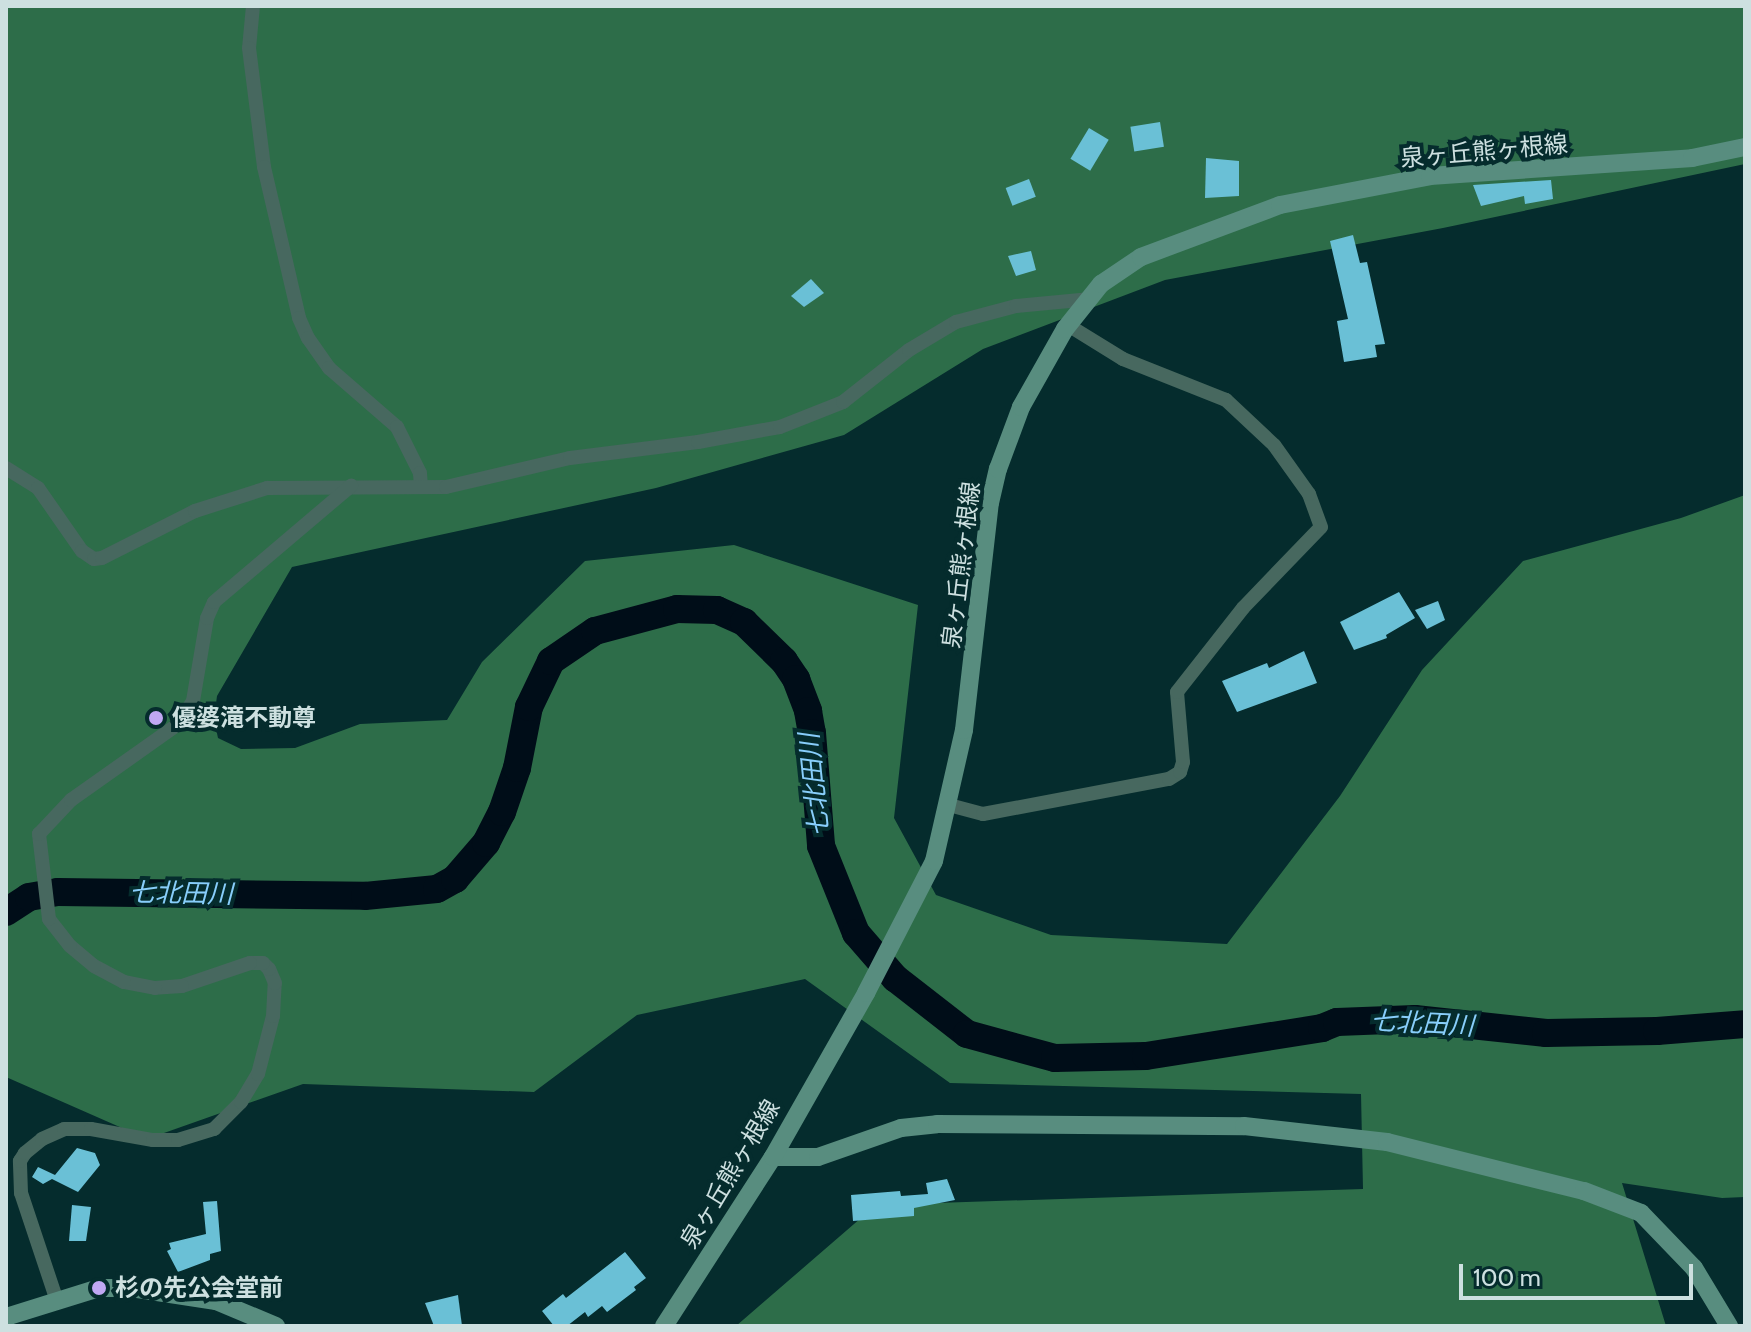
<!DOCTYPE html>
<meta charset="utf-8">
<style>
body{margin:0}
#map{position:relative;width:1751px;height:1332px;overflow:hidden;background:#052c2d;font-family:Cabin,"Noto Sans JP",sans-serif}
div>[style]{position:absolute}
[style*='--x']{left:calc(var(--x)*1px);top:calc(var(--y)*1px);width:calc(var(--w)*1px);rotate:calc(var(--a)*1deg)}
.forest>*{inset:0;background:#2d6d49}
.river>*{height:28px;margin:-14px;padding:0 14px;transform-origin:14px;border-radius:14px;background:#000d18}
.building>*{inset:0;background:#6ac0d6;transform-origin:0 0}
.street>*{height:14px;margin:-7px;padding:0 7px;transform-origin:7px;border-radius:7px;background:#47685f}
.secondary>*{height:18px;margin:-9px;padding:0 9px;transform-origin:9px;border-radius:9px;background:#588d7f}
.dots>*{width:22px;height:22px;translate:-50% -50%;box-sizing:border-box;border:4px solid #052c2d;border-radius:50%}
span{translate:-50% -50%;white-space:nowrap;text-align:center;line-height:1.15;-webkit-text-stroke:8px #052c2d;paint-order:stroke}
.street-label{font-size:24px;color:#cde0e0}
.poi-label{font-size:24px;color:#cde0e0;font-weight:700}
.left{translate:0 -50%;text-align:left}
.water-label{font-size:26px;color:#88cefb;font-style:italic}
.frame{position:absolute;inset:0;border:8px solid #cde0e0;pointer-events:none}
.scale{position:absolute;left:1459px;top:1264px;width:234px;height:36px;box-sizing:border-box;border:4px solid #cde0e0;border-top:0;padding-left:10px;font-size:24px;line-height:28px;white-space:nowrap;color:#cde0e0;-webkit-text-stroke:6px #052c2d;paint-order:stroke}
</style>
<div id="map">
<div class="forest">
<div style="clip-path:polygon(6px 6px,1745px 6px,1745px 164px,1443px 228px,1165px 280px,983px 349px,844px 435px,656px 488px,292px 567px,217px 696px,214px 719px,218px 738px,241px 749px,295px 748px,360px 724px,447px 720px,482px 662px,585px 561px,734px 545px,918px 605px,894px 818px,936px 895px,1051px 935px,1227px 944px,1340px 796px,1422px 670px,1523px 561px,1681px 518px,1745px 495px,1745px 1197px,1722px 1198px,1622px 1183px,1666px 1326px,736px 1326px,876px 1205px,1363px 1189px,1361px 1094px,950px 1083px,805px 979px,637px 1015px,534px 1092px,303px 1084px,147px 1139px,6px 1077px)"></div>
</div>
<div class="river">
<div style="--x:6;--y:912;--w:27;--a:-33"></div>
<div style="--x:29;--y:897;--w:29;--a:-10"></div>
<div style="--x:58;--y:892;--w:307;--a:0.7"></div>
<div style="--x:365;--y:896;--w:72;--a:-5.6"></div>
<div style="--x:437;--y:889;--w:21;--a:-29"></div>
<div style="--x:455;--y:879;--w:48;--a:-49.3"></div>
<div style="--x:486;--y:843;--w:35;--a:-63"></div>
<div style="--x:502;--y:812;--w:46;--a:-71.2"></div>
<div style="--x:517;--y:768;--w:62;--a:-78.9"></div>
<div style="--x:529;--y:707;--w:51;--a:-64.4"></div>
<div style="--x:551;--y:661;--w:53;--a:-34.3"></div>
<div style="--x:595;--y:631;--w:85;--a:-15"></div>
<div style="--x:677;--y:609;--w:40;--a:1.4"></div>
<div style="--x:717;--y:610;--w:30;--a:24"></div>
<div style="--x:744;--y:622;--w:56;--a:44.3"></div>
<div style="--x:784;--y:661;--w:22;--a:56"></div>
<div style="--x:796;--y:679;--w:34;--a:69"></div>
<div style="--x:808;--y:711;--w:22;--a:80"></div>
<div style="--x:812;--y:733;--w:113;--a:85.4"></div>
<div style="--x:821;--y:846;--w:94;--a:68.1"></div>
<div style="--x:856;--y:933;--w:60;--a:49.1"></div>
<div style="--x:895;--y:978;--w:91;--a:37.9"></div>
<div style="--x:967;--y:1034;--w:91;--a:15.3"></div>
<div style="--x:1055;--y:1058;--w:91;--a:-1.3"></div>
<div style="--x:1146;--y:1056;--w:178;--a:-9"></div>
<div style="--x:1322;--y:1028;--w:16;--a:-22"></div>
<div style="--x:1337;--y:1022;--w:78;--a:-2.2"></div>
<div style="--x:1415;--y:1019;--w:132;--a:6.1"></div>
<div style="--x:1546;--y:1033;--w:111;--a:-1"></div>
<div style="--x:1657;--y:1031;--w:88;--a:-4.5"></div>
</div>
<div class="building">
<div style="left:1160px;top:122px;width:25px;height:30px;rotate:81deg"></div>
<div style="left:1089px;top:128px;width:23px;height:36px;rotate:31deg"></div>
<div style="clip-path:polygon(1206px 158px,1239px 161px,1239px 196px,1205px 198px)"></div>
<div style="left:1029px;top:179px;width:19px;height:25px;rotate:69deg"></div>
<div style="clip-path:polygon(1551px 180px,1553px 199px,1525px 204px,1524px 196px,1481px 206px,1473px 185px)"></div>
<div style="clip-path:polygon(1353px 235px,1360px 263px,1367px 262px,1385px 344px,1375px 345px,1377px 357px,1344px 362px,1337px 321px,1348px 319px,1330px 241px)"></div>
<div style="clip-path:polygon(1031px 251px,1036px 270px,1016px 276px,1008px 256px)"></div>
<div style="clip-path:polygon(811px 279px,824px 293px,804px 307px,791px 296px)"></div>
<div style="clip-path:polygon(1399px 592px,1415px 618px,1386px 635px,1387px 638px,1354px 650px,1340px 622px)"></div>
<div style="clip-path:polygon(1438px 601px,1445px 620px,1427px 629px,1415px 610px)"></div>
<div style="clip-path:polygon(1304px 651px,1317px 683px,1237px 712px,1222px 681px,1267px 663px,1269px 668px)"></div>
<div style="clip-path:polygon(77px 1148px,95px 1153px,100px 1165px,78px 1192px,52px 1179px,43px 1184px,32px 1177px,38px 1167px,55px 1175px)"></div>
<div style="clip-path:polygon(947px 1179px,955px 1200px,914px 1208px,914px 1216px,853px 1221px,851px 1195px,900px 1191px,901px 1196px,928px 1194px,926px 1183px)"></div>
<div style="clip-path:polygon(217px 1201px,221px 1251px,210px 1254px,210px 1260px,178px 1272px,167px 1251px,171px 1249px,169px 1243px,206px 1234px,203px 1202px)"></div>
<div style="clip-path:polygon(72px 1205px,91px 1207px,86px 1241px,69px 1241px)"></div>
<div style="clip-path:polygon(625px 1252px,646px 1278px,634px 1287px,636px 1290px,607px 1312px,602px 1306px,588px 1317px,585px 1312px,567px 1326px,554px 1326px,542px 1311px,563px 1294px,566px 1298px)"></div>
<div style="clip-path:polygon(458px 1295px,462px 1326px,434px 1326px,425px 1303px)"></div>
</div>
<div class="street">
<div style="--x:253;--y:6;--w:42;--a:95.4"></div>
<div style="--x:249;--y:48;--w:120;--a:82.8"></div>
<div style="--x:264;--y:167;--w:155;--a:76.9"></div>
<div style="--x:299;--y:318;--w:22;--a:66"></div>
<div style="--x:308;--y:338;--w:37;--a:55"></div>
<div style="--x:329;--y:368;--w:90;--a:40.9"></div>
<div style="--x:397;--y:427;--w:51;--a:63.4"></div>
<div style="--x:420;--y:473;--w:14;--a:86"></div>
<div style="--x:6;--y:468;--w:38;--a:32"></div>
<div style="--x:38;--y:488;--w:77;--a:55.1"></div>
<div style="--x:82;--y:551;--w:14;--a:34"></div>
<div style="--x:94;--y:559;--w:8;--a:-7"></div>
<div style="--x:102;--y:558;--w:104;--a:-26.8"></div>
<div style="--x:195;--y:511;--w:76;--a:-17.7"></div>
<div style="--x:267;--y:488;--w:179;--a:-0.3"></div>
<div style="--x:446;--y:487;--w:127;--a:-13.2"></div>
<div style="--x:570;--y:458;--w:129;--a:-7.1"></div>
<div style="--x:698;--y:442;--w:83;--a:-10.4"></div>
<div style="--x:780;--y:427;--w:68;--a:-21.6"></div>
<div style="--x:843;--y:402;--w:84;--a:-38.2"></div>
<div style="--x:909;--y:350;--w:55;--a:-30.8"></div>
<div style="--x:956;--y:322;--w:62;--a:-14.9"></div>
<div style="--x:1016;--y:306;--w:75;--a:-5.3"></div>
<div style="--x:949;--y:805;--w:35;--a:15"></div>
<div style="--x:983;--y:814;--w:189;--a:-10.7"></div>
<div style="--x:1169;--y:779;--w:13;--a:-32"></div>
<div style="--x:1180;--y:772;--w:10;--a:-73"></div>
<div style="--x:1183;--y:762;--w:70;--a:-94.9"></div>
<div style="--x:1177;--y:692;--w:107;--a:-51.8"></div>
<div style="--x:1243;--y:608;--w:112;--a:-46.1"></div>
<div style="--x:1321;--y:527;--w:35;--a:-110"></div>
<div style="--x:1309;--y:494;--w:60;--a:-125.5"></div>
<div style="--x:1274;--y:445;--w:66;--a:-136.8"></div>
<div style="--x:1226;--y:400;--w:111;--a:-158.3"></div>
<div style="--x:1123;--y:359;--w:65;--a:-148.3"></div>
<div style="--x:56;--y:1298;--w:111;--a:-108.4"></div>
<div style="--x:21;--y:1193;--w:32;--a:-92"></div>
<div style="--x:20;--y:1161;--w:9;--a:-58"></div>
<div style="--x:25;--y:1153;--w:22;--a:-39"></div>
<div style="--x:42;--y:1139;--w:24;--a:-24"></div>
<div style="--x:64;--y:1129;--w:27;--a:0"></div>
<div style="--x:91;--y:1129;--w:63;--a:10.1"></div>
<div style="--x:153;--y:1140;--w:25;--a:0"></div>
<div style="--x:178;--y:1140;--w:38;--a:-17"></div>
<div style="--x:214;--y:1129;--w:38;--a:-45"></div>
<div style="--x:241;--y:1102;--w:33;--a:-59"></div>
<div style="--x:258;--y:1074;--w:60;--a:-75.5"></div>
<div style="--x:273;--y:1016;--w:33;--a:-87"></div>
<div style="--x:275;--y:983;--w:15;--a:-113"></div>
<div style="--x:269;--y:969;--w:8;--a:-135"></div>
<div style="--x:263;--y:963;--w:13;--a:180"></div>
<div style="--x:250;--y:963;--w:72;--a:161.3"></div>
<div style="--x:182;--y:986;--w:27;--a:176"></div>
<div style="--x:155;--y:988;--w:32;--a:-169"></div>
<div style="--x:124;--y:982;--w:34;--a:-152"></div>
<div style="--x:94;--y:966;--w:31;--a:-140"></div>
<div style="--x:70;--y:946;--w:34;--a:-128"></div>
<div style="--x:49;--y:919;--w:86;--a:-96.7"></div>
<div style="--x:39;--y:834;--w:47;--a:-46.7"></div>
<div style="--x:71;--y:800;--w:130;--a:-35.3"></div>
<div style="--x:177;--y:725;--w:29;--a:-56"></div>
<div style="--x:193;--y:701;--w:84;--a:-80.4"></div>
<div style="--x:207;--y:618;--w:17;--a:-66"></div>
<div style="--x:214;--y:602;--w:180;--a:-40.3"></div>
</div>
<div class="secondary">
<div style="--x:773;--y:1157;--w:45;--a:0"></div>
<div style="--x:818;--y:1157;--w:88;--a:-19.3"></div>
<div style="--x:901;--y:1128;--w:36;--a:-6"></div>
<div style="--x:937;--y:1124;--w:307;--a:0.4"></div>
<div style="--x:1244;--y:1126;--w:144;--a:6.4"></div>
<div style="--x:1387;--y:1142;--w:203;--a:14"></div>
<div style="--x:1584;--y:1191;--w:61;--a:21.1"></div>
<div style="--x:1641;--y:1213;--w:76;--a:46.1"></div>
<div style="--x:1694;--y:1268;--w:68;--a:58.9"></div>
<div style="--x:6;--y:1317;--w:97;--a:-17.3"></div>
<div style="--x:99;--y:1288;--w:32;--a:0"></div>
<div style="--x:131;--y:1288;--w:86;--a:8.7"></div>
<div style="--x:216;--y:1301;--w:65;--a:22.6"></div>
<div style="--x:664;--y:1326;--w:201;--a:-57.2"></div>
<div style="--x:773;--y:1157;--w:189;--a:-60.4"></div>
<div style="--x:866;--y:993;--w:148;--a:-62.7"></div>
<div style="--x:934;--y:861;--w:134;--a:-77.1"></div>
<div style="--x:964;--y:730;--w:228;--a:-83.5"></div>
<div style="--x:990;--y:503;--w:35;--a:-77"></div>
<div style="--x:998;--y:469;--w:66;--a:-69.6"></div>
<div style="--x:1021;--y:407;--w:90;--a:-60.6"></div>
<div style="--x:1065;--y:329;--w:58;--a:-51.3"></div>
<div style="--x:1101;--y:284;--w:48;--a:-34"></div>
<div style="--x:1141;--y:257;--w:148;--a:-20.5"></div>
<div style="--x:1280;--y:205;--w:153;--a:-10.9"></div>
<div style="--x:1430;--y:176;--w:263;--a:-3.9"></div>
<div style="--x:1692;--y:158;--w:54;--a:-11.7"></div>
</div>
<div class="dots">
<div style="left:156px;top:718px;background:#c0a8f3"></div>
<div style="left:99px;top:1288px;background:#c0a8f3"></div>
</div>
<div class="street-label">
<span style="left:1484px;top:151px;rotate:-5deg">泉ヶ丘熊ヶ根線</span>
<span style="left:961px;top:565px;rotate:-83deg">泉ヶ丘熊ヶ根線</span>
<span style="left:730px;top:1174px;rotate:-59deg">泉ヶ丘熊ヶ根線</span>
</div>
<div class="poi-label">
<span class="left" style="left:172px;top:718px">優婆滝不動尊</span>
<span class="left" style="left:115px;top:1288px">杉の先公会堂前</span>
</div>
<div class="water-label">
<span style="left:815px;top:785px;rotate:-96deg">七北田川</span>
<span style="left:181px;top:894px;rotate:1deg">七北田川</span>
<span style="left:1422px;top:1024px;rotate:3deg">七北田川</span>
</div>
<div class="frame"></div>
<div class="scale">100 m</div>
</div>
